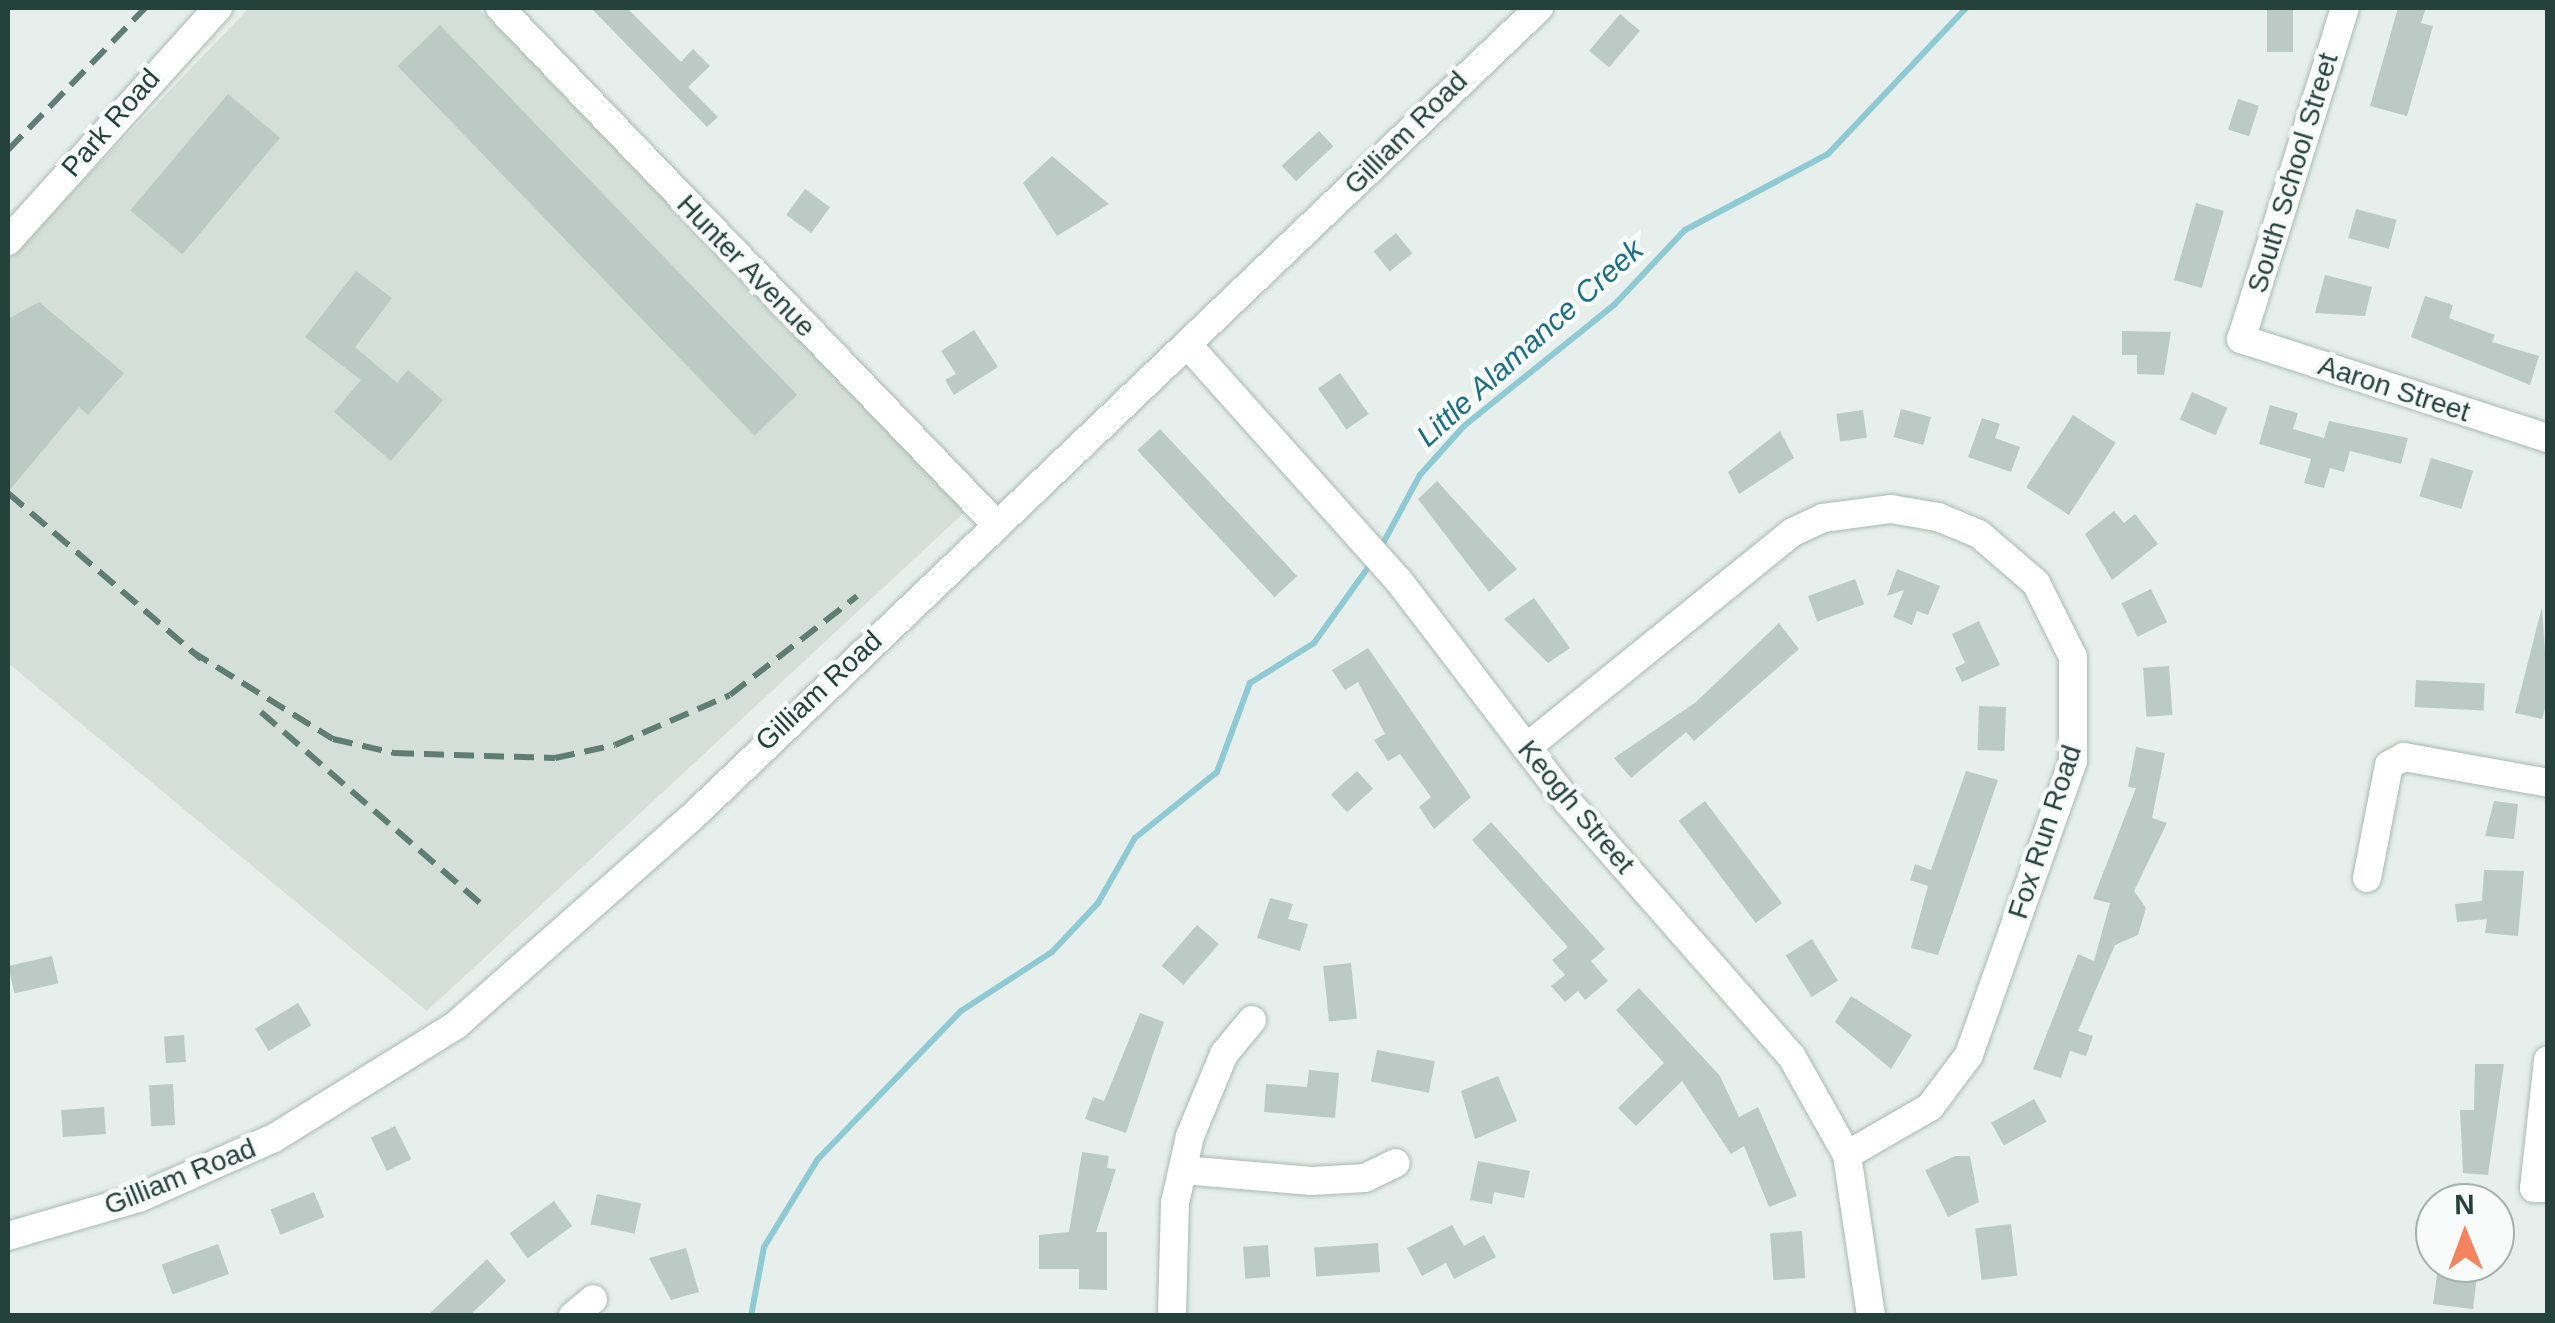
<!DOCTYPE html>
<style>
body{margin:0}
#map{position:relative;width:2555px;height:1323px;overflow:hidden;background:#e6efeb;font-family:Arial,sans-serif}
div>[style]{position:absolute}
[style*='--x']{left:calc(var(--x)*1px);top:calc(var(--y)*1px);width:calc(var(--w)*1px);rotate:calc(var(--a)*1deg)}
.built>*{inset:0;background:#d4dfda}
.stream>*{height:6px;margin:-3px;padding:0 3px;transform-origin:3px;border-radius:3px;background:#8ec9d4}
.building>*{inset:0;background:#bbcac4;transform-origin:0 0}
.roads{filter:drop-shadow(0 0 2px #a8b8b2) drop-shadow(0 0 2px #a8b8b2)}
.minor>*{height:28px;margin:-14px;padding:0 14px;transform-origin:14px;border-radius:14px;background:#fff}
.rail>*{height:6px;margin-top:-3px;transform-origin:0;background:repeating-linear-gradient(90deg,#5f7d75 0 20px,transparent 0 30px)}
span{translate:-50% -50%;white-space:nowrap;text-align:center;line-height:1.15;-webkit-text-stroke:9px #f7fbf9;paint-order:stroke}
.street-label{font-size:28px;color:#24423a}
.water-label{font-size:30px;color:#1c6f80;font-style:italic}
.frame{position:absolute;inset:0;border:10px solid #24423a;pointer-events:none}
.north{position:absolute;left:2415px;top:1183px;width:100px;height:100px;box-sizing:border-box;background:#f7fbf9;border:2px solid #a3b1ad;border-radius:50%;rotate:359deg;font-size:28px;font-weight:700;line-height:40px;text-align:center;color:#24423a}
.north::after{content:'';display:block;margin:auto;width:35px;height:45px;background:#f4845f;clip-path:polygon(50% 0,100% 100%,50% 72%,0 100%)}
</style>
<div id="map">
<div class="built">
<div style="clip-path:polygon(249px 8px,478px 8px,968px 509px,427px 1011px,8px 663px,8px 259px)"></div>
</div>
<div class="stream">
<div style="--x:1381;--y:547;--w:82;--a:-61.6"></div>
<div style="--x:1420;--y:475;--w:66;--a:-48.1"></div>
<div style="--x:1464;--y:426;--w:194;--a:-38.9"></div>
<div style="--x:1615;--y:304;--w:102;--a:-46.6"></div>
<div style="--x:1685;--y:230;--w:162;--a:-28"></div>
<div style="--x:1828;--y:154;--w:201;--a:-46.6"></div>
<div style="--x:751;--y:1316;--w:70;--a:-79.3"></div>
<div style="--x:764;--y:1247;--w:103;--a:-58.5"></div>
<div style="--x:818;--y:1159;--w:206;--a:-46"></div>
<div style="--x:961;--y:1011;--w:108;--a:-33"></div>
<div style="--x:1052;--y:952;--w:67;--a:-46.8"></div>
<div style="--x:1098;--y:903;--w:75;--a:-60.4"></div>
<div style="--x:1135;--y:838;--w:105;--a:-38.8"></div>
<div style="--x:1217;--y:772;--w:95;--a:-69.7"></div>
<div style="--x:1250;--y:683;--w:75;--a:-32"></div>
<div style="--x:1314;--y:643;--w:100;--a:-54.4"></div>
</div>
<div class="building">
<div style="clip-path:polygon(591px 8px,627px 8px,681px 62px,693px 49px,710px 66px,688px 87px,718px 117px,707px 127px)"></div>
<div style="left:2267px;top:8px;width:26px;height:44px"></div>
<div style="clip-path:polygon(2398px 8px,2426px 8px,2421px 23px,2433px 26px,2407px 116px,2370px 106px)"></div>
<div style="left:1620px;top:14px;width:26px;height:48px;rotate:40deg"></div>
<div style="left:440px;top:25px;width:514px;height:59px;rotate:46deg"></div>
<div style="left:228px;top:94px;width:68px;height:152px;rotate:40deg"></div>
<div style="left:2238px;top:99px;width:22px;height:32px;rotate:18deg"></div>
<div style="left:1319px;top:131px;width:21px;height:51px;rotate:47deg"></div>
<div style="clip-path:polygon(1052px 156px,1109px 204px,1057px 236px,1023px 183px)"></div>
<div style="left:805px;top:189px;width:31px;height:32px;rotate:36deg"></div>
<div style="left:2196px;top:203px;width:29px;height:80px;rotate:16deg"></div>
<div style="left:2356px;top:209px;width:42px;height:30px;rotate:15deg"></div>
<div style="left:1396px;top:233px;width:26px;height:29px;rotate:51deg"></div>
<div style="clip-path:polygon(356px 271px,392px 298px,355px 347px,397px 383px,408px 370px,443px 400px,391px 461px,334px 412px,361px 380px,305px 337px)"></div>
<div style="clip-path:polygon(2325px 275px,2372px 287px,2365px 316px,2315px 313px)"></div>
<div style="clip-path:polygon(2425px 296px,2453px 305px,2449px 318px,2495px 335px,2492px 342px,2539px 356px,2530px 385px,2411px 337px)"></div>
<div style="clip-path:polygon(39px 302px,124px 373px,88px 415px,79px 407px,8px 492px,8px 319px)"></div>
<div style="clip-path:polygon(974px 330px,998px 367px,954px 395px,945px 380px,956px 374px,941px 351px)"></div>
<div style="clip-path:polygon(2122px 331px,2171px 332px,2164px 375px,2137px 374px,2137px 355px,2122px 355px)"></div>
<div style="left:1340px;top:373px;width:50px;height:27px;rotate:55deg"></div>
<div style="left:2192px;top:392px;width:39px;height:30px;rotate:24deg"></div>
<div style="clip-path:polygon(2270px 405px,2298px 413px,2293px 429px,2324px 438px,2329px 421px,2408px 438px,2401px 464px,2350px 451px,2344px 472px,2330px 468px,2324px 488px,2304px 483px,2311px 459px,2259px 444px)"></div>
<div style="left:1901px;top:409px;width:31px;height:29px;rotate:15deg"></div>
<div style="left:1863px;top:410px;width:28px;height:27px;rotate:82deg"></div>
<div style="left:2073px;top:415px;width:51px;height:86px;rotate:33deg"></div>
<div style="clip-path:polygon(1982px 418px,2000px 424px,1995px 438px,2020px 447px,2011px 472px,1968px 457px)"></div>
<div style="left:1160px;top:429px;width:201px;height:31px;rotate:47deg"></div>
<div style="clip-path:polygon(1780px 431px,1794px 458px,1739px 494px,1728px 472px)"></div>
<div style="left:2431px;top:458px;width:44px;height:40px;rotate:17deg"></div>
<div style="clip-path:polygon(1437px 481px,1517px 569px,1489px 592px,1418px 499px)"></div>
<div style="clip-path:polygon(2114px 511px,2124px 523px,2135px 514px,2158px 544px,2112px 580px,2085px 534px)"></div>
<div style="clip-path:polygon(1897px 569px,1940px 586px,1928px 615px,1917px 611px,1912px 625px,1893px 617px,1904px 590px,1887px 596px)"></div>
<div style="left:1855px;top:579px;width:27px;height:50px;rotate:70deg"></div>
<div style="left:2151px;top:589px;width:37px;height:33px;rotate:64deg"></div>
<div style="clip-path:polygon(1534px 598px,1570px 648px,1548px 663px,1504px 619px)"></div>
<div style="clip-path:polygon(2542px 607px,2548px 697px,2542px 719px,2515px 713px)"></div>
<div style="clip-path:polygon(1979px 621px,2000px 665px,1962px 682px,1955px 668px,1965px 663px,1952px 634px)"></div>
<div style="clip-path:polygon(1779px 623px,1799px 649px,1694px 741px,1686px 732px,1631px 778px,1614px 758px,1696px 702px)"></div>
<div style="clip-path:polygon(1368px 648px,1471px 797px,1434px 829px,1419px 807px,1431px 797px,1400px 754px,1388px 761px,1374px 740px,1385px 734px,1358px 682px,1345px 690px,1332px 670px)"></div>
<div style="left:2169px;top:666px;width:49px;height:26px;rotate:86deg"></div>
<div style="left:2416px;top:680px;width:69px;height:27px;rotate:3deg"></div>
<div style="left:1979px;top:706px;width:27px;height:44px;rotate:2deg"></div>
<div style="clip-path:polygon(2136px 747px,2165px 753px,2152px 818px,2167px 823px,2134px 891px,2146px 908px,2138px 935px,2115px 945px,2078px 1031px,2093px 1036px,2086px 1056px,2070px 1051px,2061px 1078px,2033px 1069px,2078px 954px,2094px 961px,2110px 903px,2093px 899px,2136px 788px,2128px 787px)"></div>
<div style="left:1357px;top:771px;width:24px;height:35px;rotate:48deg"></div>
<div style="clip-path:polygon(1966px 771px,1998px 780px,1938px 955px,1911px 948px,1928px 886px,1910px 880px,1915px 864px,1931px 870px)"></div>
<div style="left:1705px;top:801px;width:128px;height:33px;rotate:53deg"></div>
<div style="clip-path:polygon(2494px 801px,2518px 804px,2514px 839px,2485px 836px)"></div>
<div style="clip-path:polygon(1491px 822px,1605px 949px,1591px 961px,1608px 981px,1585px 1000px,1578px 991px,1565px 1002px,1551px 986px,1565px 975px,1552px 960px,1568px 947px,1472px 840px)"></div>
<div style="clip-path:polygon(2484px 870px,2524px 871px,2518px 936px,2485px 933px,2487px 919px,2457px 922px,2455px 904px,2482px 901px)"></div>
<div style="clip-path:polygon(1270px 898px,1293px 904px,1288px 919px,1308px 924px,1300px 951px,1257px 938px)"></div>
<div style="left:1197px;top:925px;width:29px;height:54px;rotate:41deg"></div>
<div style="left:1812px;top:939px;width:49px;height:31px;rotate:58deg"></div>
<div style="left:52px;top:956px;width:28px;height:45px;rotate:77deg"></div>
<div style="left:1351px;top:963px;width:56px;height:28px;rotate:84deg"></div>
<div style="clip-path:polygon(1639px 988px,1720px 1076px,1739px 1117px,1758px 1107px,1797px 1196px,1769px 1207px,1744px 1146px,1731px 1154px,1682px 1081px,1636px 1126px,1618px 1108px,1664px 1063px,1616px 1010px)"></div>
<div style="clip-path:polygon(1851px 996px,1912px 1035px,1891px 1069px,1835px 1022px)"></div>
<div style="left:298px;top:1003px;width:26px;height:50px;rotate:59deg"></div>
<div style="clip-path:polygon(1140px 1013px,1164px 1022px,1126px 1133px,1085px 1119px,1093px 1097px,1104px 1101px)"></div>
<div style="left:184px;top:1035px;width:27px;height:20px;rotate:86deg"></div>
<div style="left:1377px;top:1050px;width:59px;height:32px;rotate:11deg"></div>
<div style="clip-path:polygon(2475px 1064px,2504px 1064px,2488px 1175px,2463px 1173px,2460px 1110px,2474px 1110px)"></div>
<div style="clip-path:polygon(1309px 1070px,1339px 1073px,1335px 1118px,1264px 1112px,1266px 1084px,1307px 1087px)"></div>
<div style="clip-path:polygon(1498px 1076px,1517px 1121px,1475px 1139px,1461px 1091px)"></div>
<div style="left:173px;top:1084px;width:41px;height:24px;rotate:87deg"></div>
<div style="left:2034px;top:1099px;width:26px;height:49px;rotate:61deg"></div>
<div style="left:104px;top:1107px;width:27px;height:43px;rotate:86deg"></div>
<div style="left:395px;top:1126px;width:37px;height:27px;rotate:64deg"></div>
<div style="clip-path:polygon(1082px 1152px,1109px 1156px,1107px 1168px,1116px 1169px,1096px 1232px,1107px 1232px,1107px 1290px,1079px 1289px,1079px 1269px,1039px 1269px,1039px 1235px,1069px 1232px)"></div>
<div style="clip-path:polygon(1955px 1156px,1970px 1156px,1979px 1202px,1948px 1217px,1925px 1170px)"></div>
<div style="clip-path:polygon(1478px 1161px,1530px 1171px,1524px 1198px,1494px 1192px,1492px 1204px,1470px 1200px)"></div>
<div style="left:314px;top:1192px;width:27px;height:47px;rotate:68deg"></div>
<div style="left:597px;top:1194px;width:45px;height:31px;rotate:12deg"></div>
<div style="left:554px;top:1201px;width:31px;height:55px;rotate:54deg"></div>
<div style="left:2011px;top:1224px;width:52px;height:36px;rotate:83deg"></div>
<div style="clip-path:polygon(1452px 1225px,1464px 1246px,1484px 1235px,1496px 1257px,1454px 1279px,1446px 1263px,1422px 1276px,1407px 1248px)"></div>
<div style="left:1802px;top:1231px;width:47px;height:32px;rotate:86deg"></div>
<div style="left:1378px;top:1243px;width:29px;height:64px;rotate:86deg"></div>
<div style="left:218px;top:1244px;width:32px;height:60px;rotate:70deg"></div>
<div style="left:1268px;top:1245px;width:32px;height:25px;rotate:86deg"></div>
<div style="clip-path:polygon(686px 1248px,699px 1292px,671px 1300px,649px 1258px)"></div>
<div style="clip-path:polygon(487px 1259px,506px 1281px,469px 1316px,427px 1316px)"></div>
<div style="clip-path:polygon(2458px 1266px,2478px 1268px,2473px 1309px,2433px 1304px,2437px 1275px,2456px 1277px)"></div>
</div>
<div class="roads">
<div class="minor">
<div style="--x:500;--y:8;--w:713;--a:46.14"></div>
<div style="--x:2345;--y:8;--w:347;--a:107.4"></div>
<div style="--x:2241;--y:339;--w:323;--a:17.9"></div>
<div style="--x:8;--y:241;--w:314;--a:-48"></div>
<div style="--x:1187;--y:344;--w:318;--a:48.2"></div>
<div style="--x:1399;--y:581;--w:278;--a:52.6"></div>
<div style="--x:1568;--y:802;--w:339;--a:48.7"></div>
<div style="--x:1792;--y:1057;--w:112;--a:60.7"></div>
<div style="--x:1847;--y:1155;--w:163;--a:81.5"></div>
<div style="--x:1526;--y:748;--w:343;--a:-39"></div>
<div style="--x:1793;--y:532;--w:33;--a:-25"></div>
<div style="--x:1823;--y:518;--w:69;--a:-7.5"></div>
<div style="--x:1891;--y:509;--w:48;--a:9.7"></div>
<div style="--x:1938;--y:517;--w:44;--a:22.5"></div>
<div style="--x:1979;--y:534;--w:75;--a:40.7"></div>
<div style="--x:2036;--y:583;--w:83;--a:63.4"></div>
<div style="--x:2073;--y:657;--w:104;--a:90"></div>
<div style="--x:2073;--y:761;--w:312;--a:109.5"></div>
<div style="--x:1969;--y:1055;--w:65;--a:126.9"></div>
<div style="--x:1930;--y:1107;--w:96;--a:150"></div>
<div style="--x:2367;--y:878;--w:115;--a:-79"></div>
<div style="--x:2389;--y:765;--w:17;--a:-28"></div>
<div style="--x:2404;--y:757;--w:146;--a:10.2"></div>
<div style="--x:2548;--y:1060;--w:129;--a:96.2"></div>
<div style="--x:2534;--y:1188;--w:14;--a:0"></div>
<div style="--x:1183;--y:1170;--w:129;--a:4.9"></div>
<div style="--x:1312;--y:1181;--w:53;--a:-3.2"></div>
<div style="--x:1365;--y:1178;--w:34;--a:-26"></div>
<div style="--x:8;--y:1236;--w:136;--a:-16.2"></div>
<div style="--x:139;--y:1198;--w:148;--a:-24"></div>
<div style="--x:274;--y:1138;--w:214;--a:-31.8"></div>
<div style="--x:456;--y:1025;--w:313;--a:-41.4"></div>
<div style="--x:691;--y:818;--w:1173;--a:-43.69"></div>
<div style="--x:573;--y:1316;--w:26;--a:-40"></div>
<div style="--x:1172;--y:1316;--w:113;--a:-88.5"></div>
<div style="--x:1175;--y:1203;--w:69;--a:-77.4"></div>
<div style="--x:1190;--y:1136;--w:89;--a:-67.5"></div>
<div style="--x:1224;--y:1054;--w:44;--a:-50.5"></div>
</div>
</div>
<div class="rail">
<div style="--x:8;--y:150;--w:197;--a:-46"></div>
<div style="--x:8;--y:493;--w:255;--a:40.7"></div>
<div style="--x:191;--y:651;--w:167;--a:31.8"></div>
<div style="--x:333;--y:739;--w:63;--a:12.9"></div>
<div style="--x:394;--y:753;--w:161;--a:1.8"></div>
<div style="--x:555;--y:758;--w:61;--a:-12.2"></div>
<div style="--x:615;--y:745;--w:125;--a:-23.5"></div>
<div style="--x:730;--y:695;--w:161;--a:-37.9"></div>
<div style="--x:261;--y:712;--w:291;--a:41.1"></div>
</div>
<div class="street-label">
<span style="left:111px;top:123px;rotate:-49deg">Park Road</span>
<span style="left:1406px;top:133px;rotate:-45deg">Gilliam Road</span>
<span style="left:2293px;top:173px;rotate:-73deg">South School Street</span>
<span style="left:746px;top:266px;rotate:46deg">Hunter Avenue</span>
<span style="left:2394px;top:389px;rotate:18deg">Aaron Street</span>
<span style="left:819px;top:691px;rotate:-43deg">Gilliam Road</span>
<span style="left:1576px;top:807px;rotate:50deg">Keogh Street</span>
<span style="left:2045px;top:832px;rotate:-72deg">Fox Run Road</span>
<span style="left:180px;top:1177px;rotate:-22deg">Gilliam Road</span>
</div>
<div class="water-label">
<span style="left:1530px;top:343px;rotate:-42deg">Little Alamance Creek</span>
</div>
<div class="frame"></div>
<div class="north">N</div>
</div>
